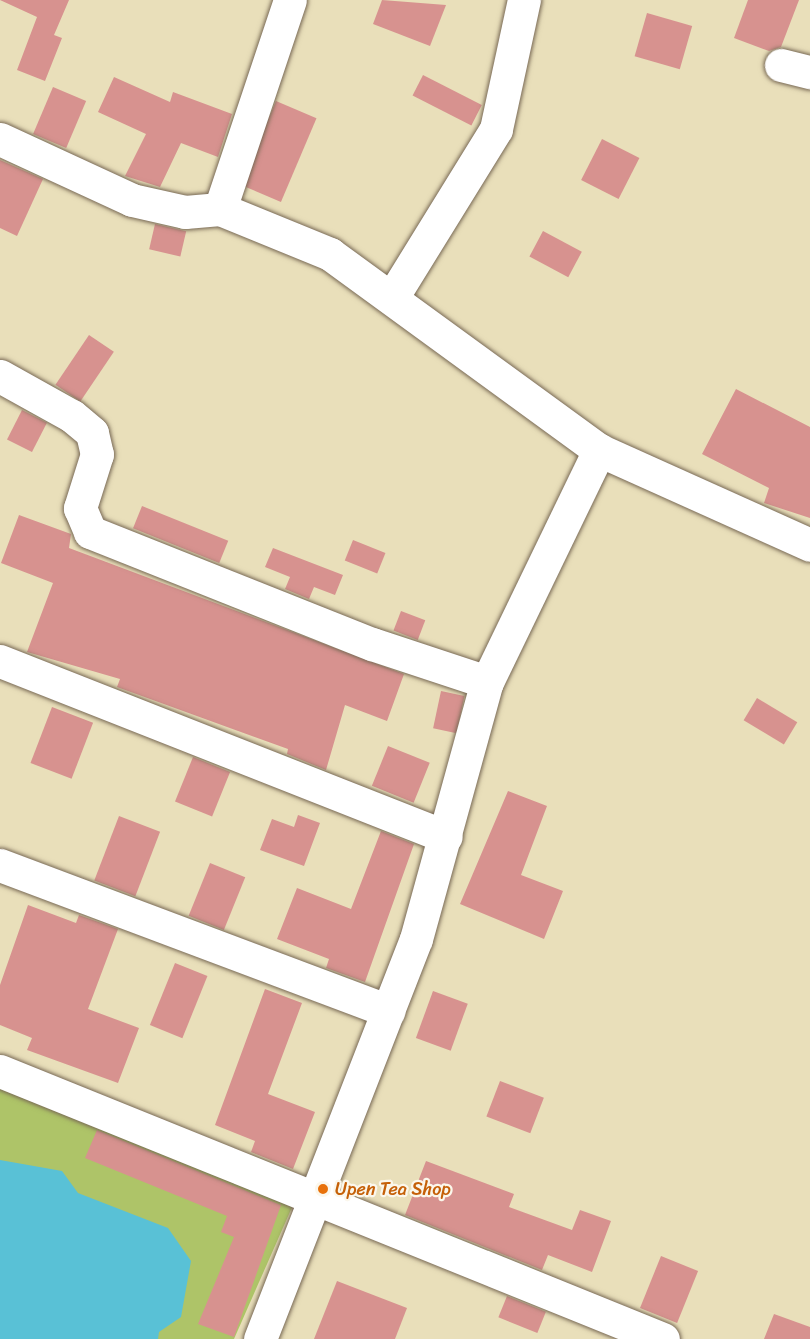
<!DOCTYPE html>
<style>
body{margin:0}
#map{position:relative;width:810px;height:1339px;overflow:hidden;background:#e9dfba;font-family:Sriracha,sans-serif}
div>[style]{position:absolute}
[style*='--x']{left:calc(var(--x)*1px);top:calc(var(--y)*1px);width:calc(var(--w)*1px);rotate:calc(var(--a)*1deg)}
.green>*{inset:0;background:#aec468}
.water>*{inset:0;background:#59c1d6}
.building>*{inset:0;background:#d7928f;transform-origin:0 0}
.roads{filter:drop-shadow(0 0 2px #786955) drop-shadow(0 0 2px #786955)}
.minor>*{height:33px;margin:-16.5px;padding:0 16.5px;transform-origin:16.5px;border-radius:16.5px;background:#fff}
.dots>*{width:16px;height:16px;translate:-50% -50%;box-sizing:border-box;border:3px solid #fbf7ec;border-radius:50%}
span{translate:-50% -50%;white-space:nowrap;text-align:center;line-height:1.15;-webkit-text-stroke:4.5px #fbf7ec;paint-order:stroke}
.food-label{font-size:18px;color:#c56008}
.left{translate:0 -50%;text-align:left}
</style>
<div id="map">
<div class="green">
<div style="clip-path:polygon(0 1081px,297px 1196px,234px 1339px,0 1339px)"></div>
</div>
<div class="water">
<div style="clip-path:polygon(0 1160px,62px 1171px,78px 1193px,168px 1228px,191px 1261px,181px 1317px,159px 1332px,158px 1339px,0 1339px)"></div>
</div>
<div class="building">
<div style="clip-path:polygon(0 0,69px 0,54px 35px,62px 38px,45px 81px,17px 70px,37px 17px)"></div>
<div style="clip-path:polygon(382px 0,446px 5px,430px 46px,373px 24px)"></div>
<div style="clip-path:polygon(748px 0,799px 0,781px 47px,769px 51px,734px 38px)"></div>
<div style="left:647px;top:13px;width:47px;height:45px;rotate:16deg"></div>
<div style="left:423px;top:75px;width:66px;height:23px;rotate:27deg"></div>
<div style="clip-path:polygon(114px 77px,170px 102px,173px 92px,232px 114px,218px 157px,181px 143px,160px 187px,125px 176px,146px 134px,98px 112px)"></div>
<div style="left:53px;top:87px;width:36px;height:51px;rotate:23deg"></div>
<div style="left:276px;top:101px;width:44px;height:91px;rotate:23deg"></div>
<div style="left:602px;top:139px;width:42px;height:46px;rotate:27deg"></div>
<div style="clip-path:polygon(0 160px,43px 179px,17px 236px,0 228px)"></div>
<div style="left:155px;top:224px;width:32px;height:26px;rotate:13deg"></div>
<div style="left:543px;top:231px;width:44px;height:29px;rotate:28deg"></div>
<div style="left:89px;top:335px;width:30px;height:60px;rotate:34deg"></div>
<div style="clip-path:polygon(736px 389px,810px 427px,810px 518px,764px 503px,769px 488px,702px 454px)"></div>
<div style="left:22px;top:410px;width:28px;height:33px;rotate:27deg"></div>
<div style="left:142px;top:506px;width:93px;height:24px;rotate:22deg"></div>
<div style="clip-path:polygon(19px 515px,71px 534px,69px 548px,404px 674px,387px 721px,345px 705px,326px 770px,287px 754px,288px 749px,117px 687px,120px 679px,27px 652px,53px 583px,1px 563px)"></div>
<div style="left:353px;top:540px;width:35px;height:22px;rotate:22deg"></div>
<div style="clip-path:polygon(273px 548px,343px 575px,335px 595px,314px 587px,309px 599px,285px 589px,290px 577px,265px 567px)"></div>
<div style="left:401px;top:611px;width:26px;height:21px;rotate:21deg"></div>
<div style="left:441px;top:691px;width:24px;height:38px;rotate:12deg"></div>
<div style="left:757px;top:698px;width:47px;height:26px;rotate:31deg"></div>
<div style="left:52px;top:707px;width:44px;height:60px;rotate:21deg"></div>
<div style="left:388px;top:746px;width:45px;height:43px;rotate:22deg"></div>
<div style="left:193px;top:757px;width:40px;height:48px;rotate:22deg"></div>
<div style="clip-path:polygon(508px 791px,547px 806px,521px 875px,563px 891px,544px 939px,460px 904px)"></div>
<div style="clip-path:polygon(298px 815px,320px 823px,304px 866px,260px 850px,272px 819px,294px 827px)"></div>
<div style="left:119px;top:816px;width:44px;height:69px;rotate:21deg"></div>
<div style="clip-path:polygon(381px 831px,414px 844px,365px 982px,326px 968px,329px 959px,277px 939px,297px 888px,351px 909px)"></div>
<div style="left:210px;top:863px;width:38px;height:57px;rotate:22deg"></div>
<div style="clip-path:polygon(28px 905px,76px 923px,79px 915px,118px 929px,88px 1009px,139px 1028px,118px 1083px,27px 1050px,32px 1038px,0 1025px,0 985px)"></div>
<div style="left:175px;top:963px;width:35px;height:67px;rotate:22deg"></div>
<div style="clip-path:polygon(265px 989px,302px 1003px,268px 1094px,315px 1112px,293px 1169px,251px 1152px,255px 1141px,215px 1125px)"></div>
<div style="left:433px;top:991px;width:37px;height:50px;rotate:20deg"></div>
<div style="left:500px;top:1081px;width:47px;height:38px;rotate:21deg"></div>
<div style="clip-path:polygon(97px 1130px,281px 1205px,234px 1337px,198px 1324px,234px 1237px,221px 1232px,227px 1216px,85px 1158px)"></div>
<div style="clip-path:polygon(426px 1161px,514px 1194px,509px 1207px,572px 1230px,580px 1210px,611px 1221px,592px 1272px,548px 1255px,542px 1270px,405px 1215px)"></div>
<div style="left:661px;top:1256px;width:40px;height:56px;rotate:22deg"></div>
<div style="clip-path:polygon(337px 1281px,407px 1308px,395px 1339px,314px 1339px)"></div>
<div style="left:507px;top:1296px;width:42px;height:23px;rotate:22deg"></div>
<div style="clip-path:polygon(774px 1314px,810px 1327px,810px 1339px,764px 1339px)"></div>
</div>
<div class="roads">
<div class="minor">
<div style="--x:781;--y:65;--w:30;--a:14"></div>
<div style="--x:0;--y:139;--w:145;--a:24.8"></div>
<div style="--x:132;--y:200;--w:54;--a:12.8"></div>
<div style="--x:185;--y:212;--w:35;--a:-5"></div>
<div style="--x:220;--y:209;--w:119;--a:22.2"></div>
<div style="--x:330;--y:254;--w:333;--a:36.1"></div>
<div style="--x:599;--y:450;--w:231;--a:24.2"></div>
<div style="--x:220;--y:209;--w:220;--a:-71.5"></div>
<div style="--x:393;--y:296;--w:196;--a:-58.3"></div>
<div style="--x:496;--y:129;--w:132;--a:-77.8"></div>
<div style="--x:0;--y:376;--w:82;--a:29.1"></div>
<div style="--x:72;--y:416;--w:26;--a:40"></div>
<div style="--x:92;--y:433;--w:22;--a:77"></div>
<div style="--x:97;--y:454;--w:57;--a:107.5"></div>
<div style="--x:80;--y:508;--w:26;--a:67"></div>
<div style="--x:90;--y:532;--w:303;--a:21.7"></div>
<div style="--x:372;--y:644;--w:121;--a:18.3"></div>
<div style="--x:0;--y:661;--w:479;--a:21.5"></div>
<div style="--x:0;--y:865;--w:415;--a:20.6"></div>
<div style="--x:0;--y:1071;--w:715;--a:22.01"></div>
<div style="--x:260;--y:1339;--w:429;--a:-68.7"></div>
<div style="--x:416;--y:939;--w:267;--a:-74.6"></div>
<div style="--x:487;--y:682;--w:258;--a:-64.2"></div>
</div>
</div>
<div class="dots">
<div style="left:323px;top:1189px;background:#e8710a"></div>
</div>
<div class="food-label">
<span class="left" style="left:335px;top:1189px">Upen Tea Shop</span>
</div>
</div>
